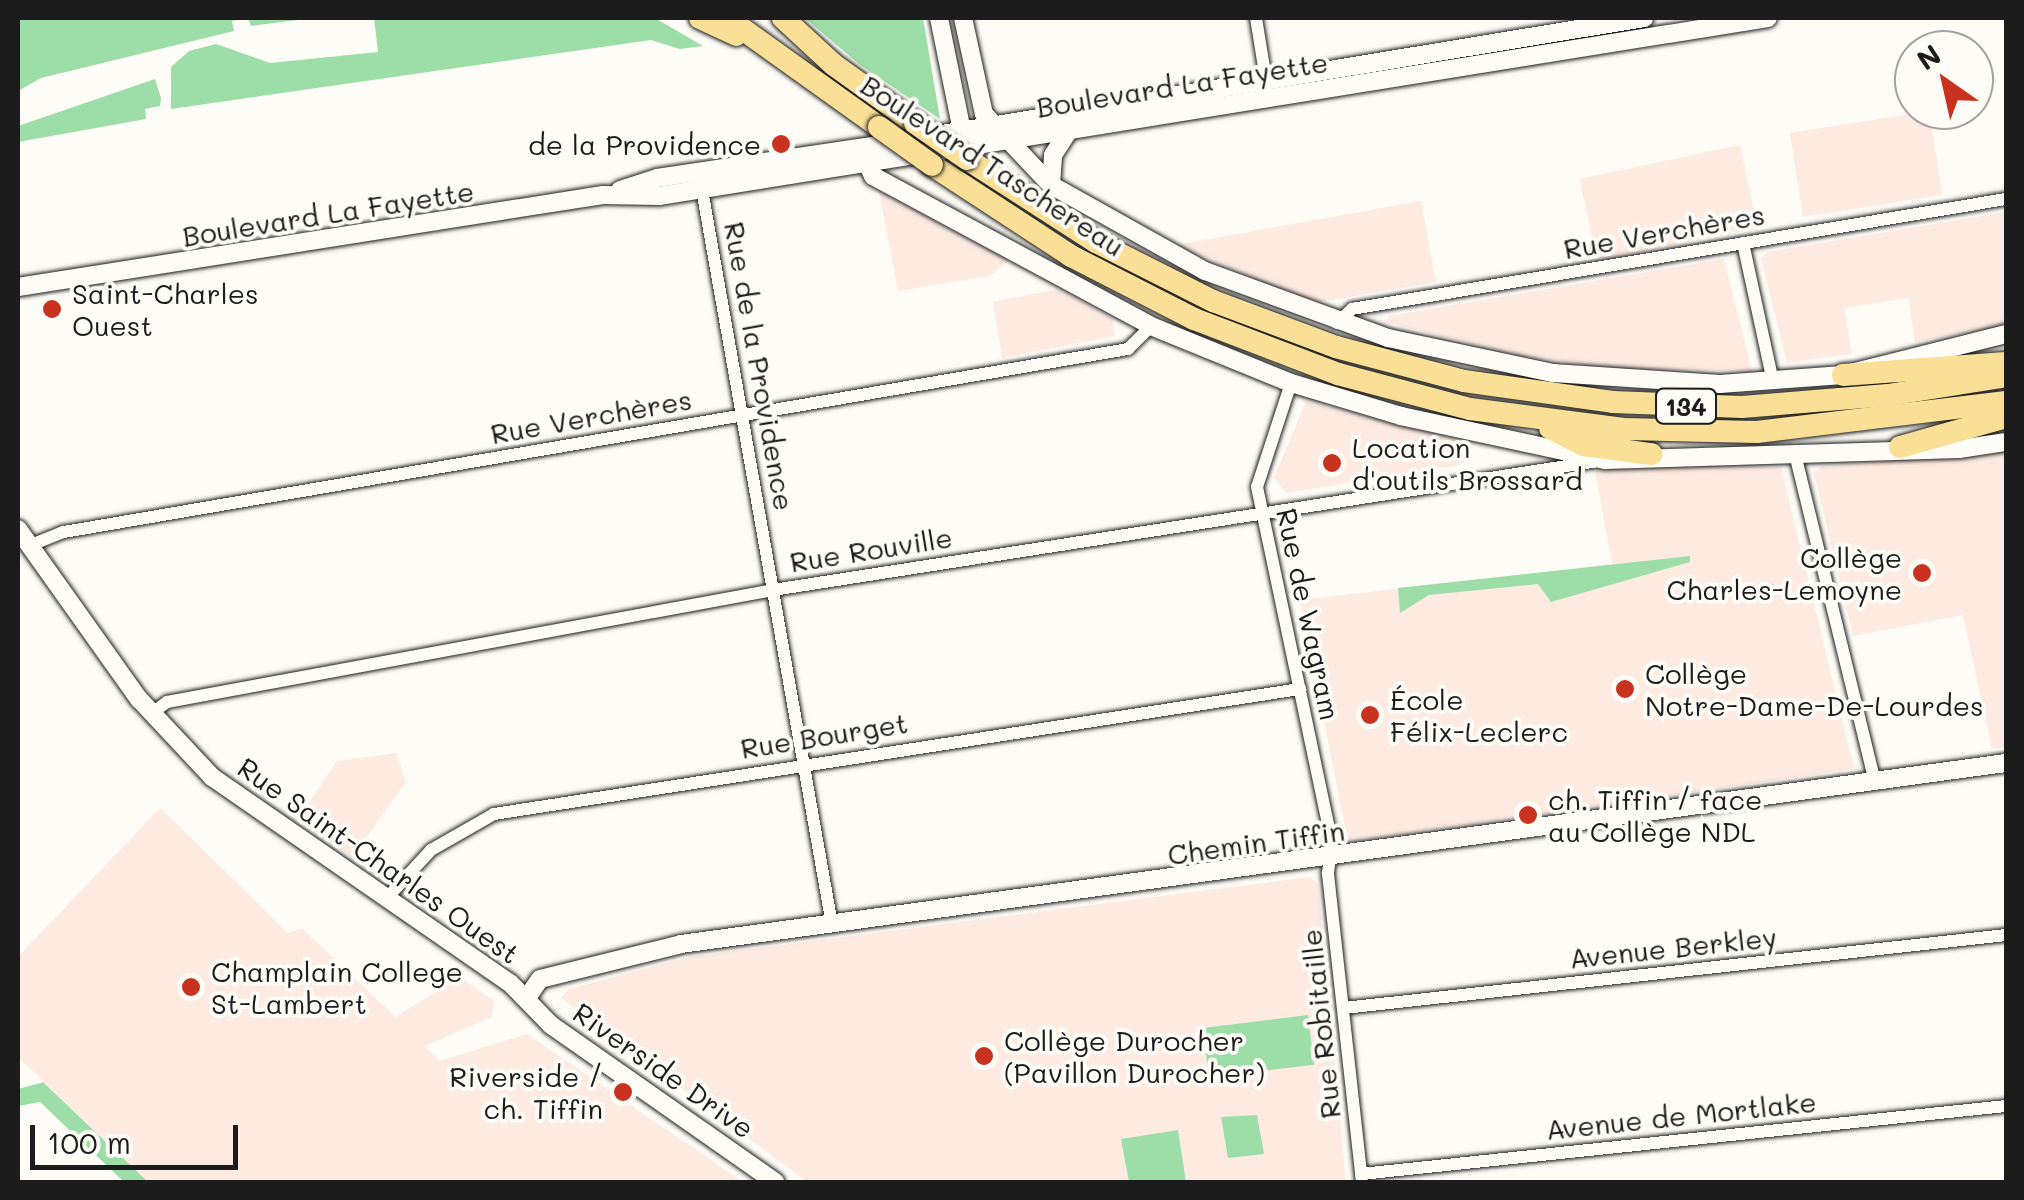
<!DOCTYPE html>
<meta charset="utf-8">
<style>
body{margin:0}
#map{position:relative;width:2024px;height:1200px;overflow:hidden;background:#fdfcf7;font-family:Mali,sans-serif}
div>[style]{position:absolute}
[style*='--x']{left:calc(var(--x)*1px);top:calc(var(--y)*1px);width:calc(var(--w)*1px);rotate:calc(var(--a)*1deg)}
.built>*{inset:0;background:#fdebe2;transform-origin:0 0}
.green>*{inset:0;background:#9ddea8;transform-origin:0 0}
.roads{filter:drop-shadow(0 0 2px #1c1c1c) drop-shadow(0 0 2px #1c1c1c)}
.street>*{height:12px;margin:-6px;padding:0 6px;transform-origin:6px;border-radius:6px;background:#fdfcf7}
.secondary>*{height:18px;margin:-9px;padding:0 9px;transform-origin:9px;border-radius:9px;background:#fdfcf7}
.highway>*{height:22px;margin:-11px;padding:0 11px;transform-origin:11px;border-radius:11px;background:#fadf96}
.bridges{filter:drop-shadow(0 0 2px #1c1c1c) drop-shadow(0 0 2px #1c1c1c)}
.highway-bridge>*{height:22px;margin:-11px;padding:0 11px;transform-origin:11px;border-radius:11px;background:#fadf96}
.dots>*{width:28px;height:28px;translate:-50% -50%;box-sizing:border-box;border:5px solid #fdfcf7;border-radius:50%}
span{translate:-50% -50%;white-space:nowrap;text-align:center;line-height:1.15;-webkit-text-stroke:8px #fdfcf7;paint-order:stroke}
.shield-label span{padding:2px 8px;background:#fdfcf7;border:2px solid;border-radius:8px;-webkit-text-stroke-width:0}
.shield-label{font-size:25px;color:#1c1c1c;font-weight:700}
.street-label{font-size:28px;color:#1c1c1c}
.poi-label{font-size:28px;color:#1c1c1c}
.right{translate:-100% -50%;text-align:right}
.left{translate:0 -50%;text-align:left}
.frame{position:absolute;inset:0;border:20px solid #1c1c1c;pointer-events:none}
.north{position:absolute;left:1894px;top:30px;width:100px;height:100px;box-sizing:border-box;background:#fdfcf7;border:2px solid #a3a29f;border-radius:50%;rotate:326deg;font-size:28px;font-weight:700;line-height:40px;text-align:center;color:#1c1c1c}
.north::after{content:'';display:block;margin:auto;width:35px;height:45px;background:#c8321e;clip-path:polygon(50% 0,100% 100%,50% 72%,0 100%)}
.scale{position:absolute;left:30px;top:1125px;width:208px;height:45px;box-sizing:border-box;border:5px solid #1c1c1c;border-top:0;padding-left:12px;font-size:30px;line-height:35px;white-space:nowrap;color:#1c1c1c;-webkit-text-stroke:8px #fdfcf7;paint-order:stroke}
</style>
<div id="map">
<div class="built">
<div style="left:1929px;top:111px;width:85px;height:141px;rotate:81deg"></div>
<div style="left:1740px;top:145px;width:84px;height:164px;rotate:78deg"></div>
<div style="clip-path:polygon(879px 191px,1009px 261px,989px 276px,898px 291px)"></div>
<div style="clip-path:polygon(1421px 201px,1436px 282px,1313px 303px,1176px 245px)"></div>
<div style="clip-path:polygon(2006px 212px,2006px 326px,1915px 342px,1908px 298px,1844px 308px,1852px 354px,1787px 363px,1761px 258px,1768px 252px)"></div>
<div style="clip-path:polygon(1724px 259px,1752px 371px,1622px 369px,1520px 356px,1385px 322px,1389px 316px)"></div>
<div style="clip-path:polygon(1058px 289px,1112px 318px,1115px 336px,1002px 358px,993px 302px)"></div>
<div style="clip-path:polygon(1306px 401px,1459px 440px,1468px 458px,1460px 465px,1286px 493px,1274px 478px)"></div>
<div style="clip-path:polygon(2006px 451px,2006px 747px,1992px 749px,1963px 615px,1853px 636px,1814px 473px,1822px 466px)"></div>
<div style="clip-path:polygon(1630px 465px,1781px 467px,1854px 769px,1348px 842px,1300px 600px,1612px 564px,1595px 471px)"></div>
<div style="clip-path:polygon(396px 753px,406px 782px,352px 857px,299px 817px,337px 761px)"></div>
<div style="clip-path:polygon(160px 808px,288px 933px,302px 928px,395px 1017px,460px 977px,494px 1001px,492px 1017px,424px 1046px,440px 1061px,527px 1034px,743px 1182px,148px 1182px,18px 1057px,18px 957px)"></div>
<div style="clip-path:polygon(1309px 877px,1318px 884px,1346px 1182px,807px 1182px,561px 998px,569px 989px,690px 957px)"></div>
</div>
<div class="green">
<div style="clip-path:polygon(18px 18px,314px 18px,251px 26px,248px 18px,232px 21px,234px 31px,41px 78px,18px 91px)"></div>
<div style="clip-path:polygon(374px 18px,655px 18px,703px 46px,680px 49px,651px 40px,171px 109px,171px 67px,189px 51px,216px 44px,270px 63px,378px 52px)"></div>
<div style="clip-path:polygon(805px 18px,923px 18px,940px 119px,859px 64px)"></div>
<div style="clip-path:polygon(155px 79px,161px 98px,160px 106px,145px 109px,146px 119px,18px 142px,18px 126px)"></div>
<div style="clip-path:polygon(1690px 556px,1690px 562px,1551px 602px,1538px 584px,1429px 595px,1400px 613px,1398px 588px)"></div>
<div style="left:1308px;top:1015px;width:50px;height:106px;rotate:83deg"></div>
<div style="clip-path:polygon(44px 1082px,44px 1083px,148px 1182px,124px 1182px,40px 1102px,18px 1106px,18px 1089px)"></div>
<div style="clip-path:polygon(1257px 1115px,1264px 1154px,1228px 1158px,1221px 1117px)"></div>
<div style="clip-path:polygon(1178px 1130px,1186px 1182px,1129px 1182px,1121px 1139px)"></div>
</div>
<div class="roads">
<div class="street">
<div style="--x:1256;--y:18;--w:69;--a:80.8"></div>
<div style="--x:701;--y:184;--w:752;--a:79.97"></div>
<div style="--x:1743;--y:243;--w:142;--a:77.8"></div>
<div style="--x:1337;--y:323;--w:21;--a:-43"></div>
<div style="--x:1352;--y:309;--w:663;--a:-9.55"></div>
<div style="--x:1291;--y:383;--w:109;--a:108.1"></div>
<div style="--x:1257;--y:487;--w:365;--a:78.1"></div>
<div style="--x:1332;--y:844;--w:30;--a:98"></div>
<div style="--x:1328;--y:874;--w:310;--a:83.7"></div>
<div style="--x:1795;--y:454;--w:338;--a:76.3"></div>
<div style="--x:31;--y:545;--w:35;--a:-22"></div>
<div style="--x:64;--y:532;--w:1080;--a:-9.76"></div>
<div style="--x:1128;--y:349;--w:33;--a:-45"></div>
<div style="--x:151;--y:714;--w:20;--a:-37"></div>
<div style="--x:167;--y:702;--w:616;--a:-10.47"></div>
<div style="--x:773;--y:590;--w:836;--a:-8.88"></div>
<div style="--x:386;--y:899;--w:67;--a:-47.4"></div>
<div style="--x:431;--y:850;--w:73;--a:-29.7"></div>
<div style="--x:494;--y:814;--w:816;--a:-8.82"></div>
<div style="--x:1344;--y:1008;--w:666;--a:-6.29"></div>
<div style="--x:1361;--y:1174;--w:649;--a:-6.02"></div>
</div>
<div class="secondary">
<div style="--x:939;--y:18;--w:115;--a:78.5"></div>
<div style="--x:962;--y:131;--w:11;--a:38"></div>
<div style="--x:963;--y:18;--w:98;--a:77.7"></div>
<div style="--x:984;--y:114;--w:98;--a:46.7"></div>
<div style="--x:1051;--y:185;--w:176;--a:29.2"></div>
<div style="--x:1205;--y:271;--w:195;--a:20.1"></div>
<div style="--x:1388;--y:338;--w:169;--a:12"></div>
<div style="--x:1553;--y:373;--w:167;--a:3.8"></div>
<div style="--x:1720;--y:384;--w:123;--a:-4.2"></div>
<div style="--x:1843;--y:375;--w:168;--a:-14.1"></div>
<div style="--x:930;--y:136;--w:724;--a:-9.38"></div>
<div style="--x:860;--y:148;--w:31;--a:65"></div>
<div style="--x:873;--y:176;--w:316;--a:28.3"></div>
<div style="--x:1151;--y:326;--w:151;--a:22.2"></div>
<div style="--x:1291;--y:383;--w:115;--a:16.7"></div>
<div style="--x:1401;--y:416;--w:209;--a:12.2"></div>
<div style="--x:1605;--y:460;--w:354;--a:-1.8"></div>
<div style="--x:1959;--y:449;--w:48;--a:-8.5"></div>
<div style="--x:1051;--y:185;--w:30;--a:-86"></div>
<div style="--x:1053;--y:155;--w:30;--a:-57"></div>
<div style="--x:620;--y:190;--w:39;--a:-18"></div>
<div style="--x:657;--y:178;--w:250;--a:-8.5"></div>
<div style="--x:18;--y:287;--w:592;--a:-8.94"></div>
<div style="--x:603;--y:195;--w:56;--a:1"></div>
<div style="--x:659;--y:196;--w:1123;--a:-9.12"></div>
<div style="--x:18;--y:529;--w:209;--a:54.6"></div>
<div style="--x:139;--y:699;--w:107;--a:46.9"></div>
<div style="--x:212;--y:777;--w:362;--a:34.7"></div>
<div style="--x:510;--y:983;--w:59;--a:45.7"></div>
<div style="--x:551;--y:1025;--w:274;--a:35"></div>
<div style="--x:526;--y:999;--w:24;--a:-55"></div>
<div style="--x:540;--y:979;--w:145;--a:-13.9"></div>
<div style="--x:681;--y:944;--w:1337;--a:-7.78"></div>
</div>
<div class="highway">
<div style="--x:700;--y:18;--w:40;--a:25"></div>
<div style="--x:727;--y:18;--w:187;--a:35.6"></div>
<div style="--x:783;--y:18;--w:69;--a:42.7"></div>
<div style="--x:834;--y:65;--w:100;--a:35.6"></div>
<div style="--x:967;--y:159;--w:153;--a:32.8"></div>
<div style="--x:1096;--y:242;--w:131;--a:26.8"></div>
<div style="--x:1213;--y:301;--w:131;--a:20.5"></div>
<div style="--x:1336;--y:347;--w:132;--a:14.9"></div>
<div style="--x:1464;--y:381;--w:150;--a:8"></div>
<div style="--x:1613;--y:402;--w:129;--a:2.2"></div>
<div style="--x:1742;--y:407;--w:146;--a:-4.7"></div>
<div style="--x:1888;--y:395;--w:120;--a:-9.1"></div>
<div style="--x:932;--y:165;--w:166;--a:33.2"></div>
<div style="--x:1071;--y:256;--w:138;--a:27.1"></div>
<div style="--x:1194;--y:319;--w:154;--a:20.9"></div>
<div style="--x:1338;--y:374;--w:137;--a:14.9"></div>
<div style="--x:1470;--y:409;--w:155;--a:7.4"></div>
<div style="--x:1624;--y:429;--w:133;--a:1.3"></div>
<div style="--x:1757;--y:432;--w:251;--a:-6.9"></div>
<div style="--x:1843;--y:375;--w:163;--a:-4.2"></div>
<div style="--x:1550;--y:428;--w:38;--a:27"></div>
<div style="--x:1584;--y:445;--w:68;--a:7.7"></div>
<div style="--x:1900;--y:447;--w:110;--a:-15.8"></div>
</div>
</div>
<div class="bridges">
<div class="highway-bridge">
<div style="--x:915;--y:123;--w:63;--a:34.7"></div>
<div style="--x:879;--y:127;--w:65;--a:35.6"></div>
</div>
</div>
<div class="dots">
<div style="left:781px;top:144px;background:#c8321e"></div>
<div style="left:52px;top:309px;background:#c8321e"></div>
<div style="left:1332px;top:463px;background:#c8321e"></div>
<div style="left:1922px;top:573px;background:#c8321e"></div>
<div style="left:1625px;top:689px;background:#c8321e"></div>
<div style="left:1370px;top:715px;background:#c8321e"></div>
<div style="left:1528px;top:815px;background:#c8321e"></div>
<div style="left:191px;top:987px;background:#c8321e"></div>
<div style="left:984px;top:1056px;background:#c8321e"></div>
<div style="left:623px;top:1092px;background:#c8321e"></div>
</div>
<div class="shield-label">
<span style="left:1686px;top:406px">134</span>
</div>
<div class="street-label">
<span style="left:1182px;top:84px;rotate:-9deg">Boulevard La Fayette</span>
<span style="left:993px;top:165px;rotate:33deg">Boulevard Taschereau</span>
<span style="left:328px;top:213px;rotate:-9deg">Boulevard La Fayette</span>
<span style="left:1664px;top:231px;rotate:-10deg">Rue Verchères</span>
<span style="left:760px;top:366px;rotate:80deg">Rue de la Providence</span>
<span style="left:591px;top:416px;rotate:-10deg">Rue Verchères</span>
<span style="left:871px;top:549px;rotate:-9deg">Rue Rouville</span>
<span style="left:1309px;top:614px;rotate:78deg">Rue de Wagram</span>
<span style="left:824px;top:735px;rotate:-9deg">Rue Bourget</span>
<span style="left:1256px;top:842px;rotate:-8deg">Chemin Tiffin</span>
<span style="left:379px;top:860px;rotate:35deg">Rue Saint-Charles Ouest</span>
<span style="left:1673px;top:947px;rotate:-6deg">Avenue Berkley</span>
<span style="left:1320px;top:1024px;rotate:-96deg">Rue Robitaille</span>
<span style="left:664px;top:1070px;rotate:35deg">Riverside Drive</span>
<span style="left:1681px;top:1115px;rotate:-6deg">Avenue de Mortlake</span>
</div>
<div class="poi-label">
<span class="right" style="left:761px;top:144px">de la Providence</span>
<span class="left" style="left:72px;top:309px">Saint-Charles<br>Ouest</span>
<span class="left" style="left:1352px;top:463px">Location<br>d'outils Brossard</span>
<span class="right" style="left:1902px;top:573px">Collège<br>Charles-Lemoyne</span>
<span class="left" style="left:1645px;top:689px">Collège<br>Notre-Dame-De-Lourdes</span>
<span class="left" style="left:1390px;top:715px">École<br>Félix-Leclerc</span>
<span class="left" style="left:1548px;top:815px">ch. Tiffin / face<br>au Collège NDL</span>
<span class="left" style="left:211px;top:987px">Champlain College<br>St-Lambert</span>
<span class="left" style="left:1004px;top:1056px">Collège Durocher<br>(Pavillon Durocher)</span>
<span class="right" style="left:603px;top:1092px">Riverside /<br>ch. Tiffin</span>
</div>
<div class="frame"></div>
<div class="north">N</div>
<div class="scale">100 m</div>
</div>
